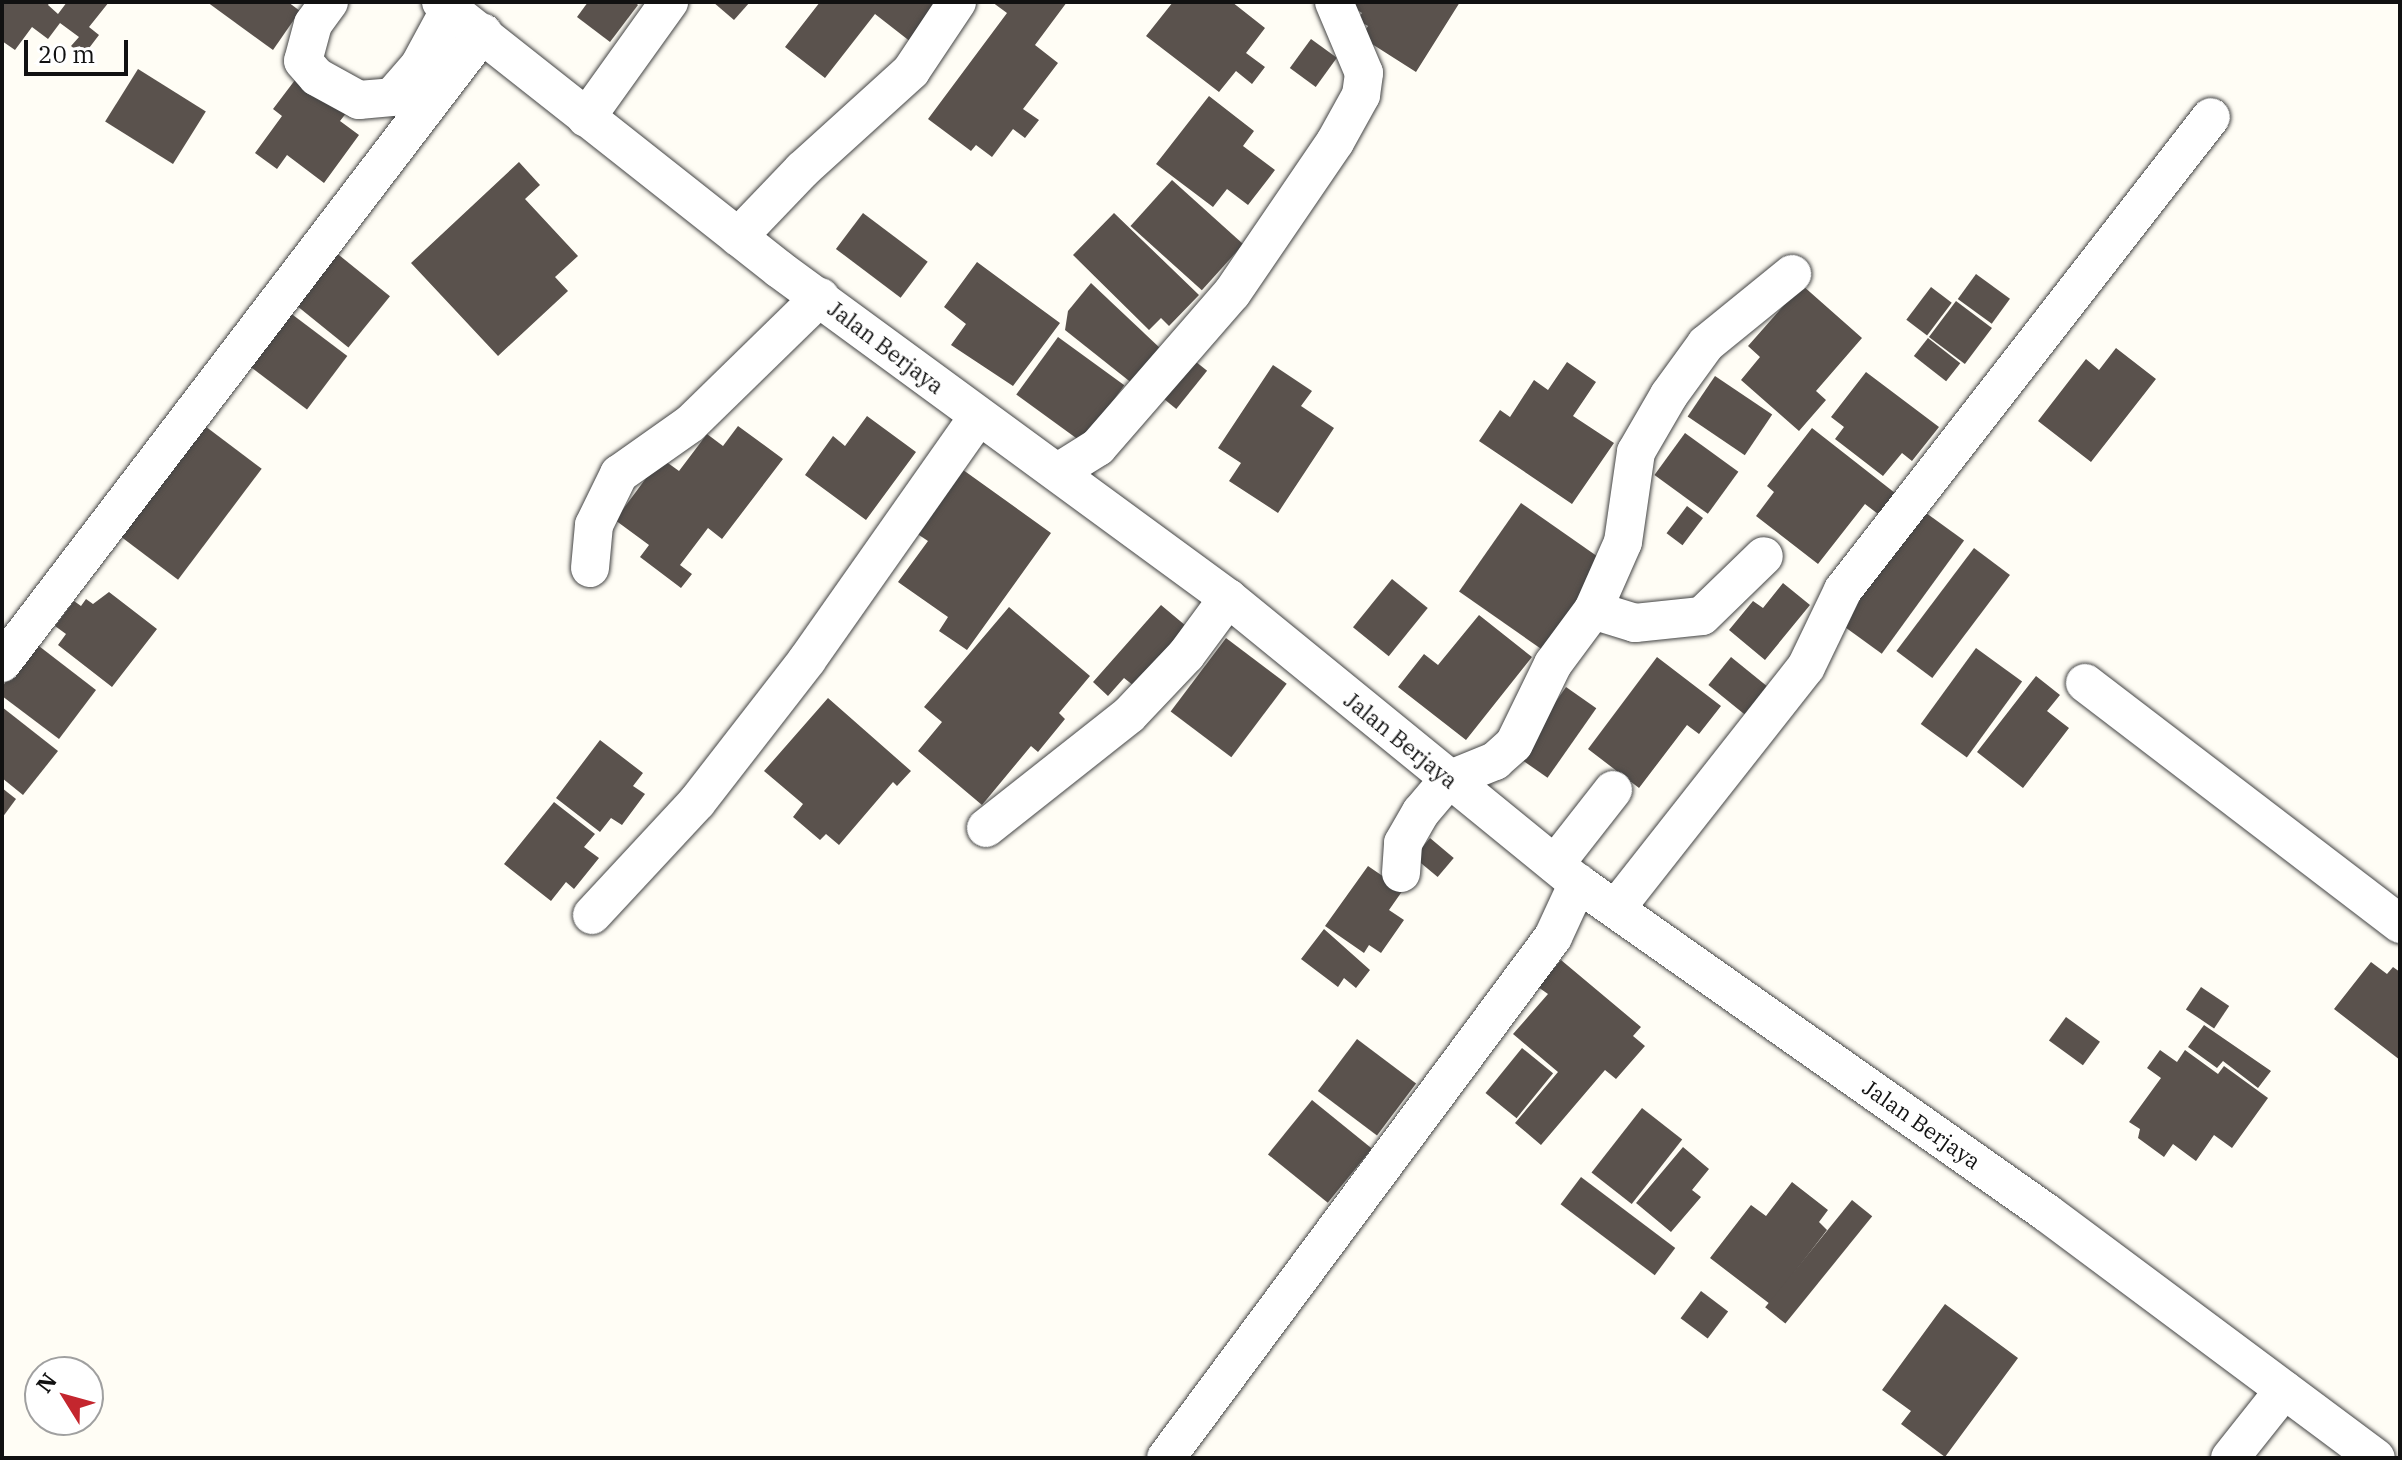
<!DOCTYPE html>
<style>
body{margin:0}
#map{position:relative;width:2402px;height:1460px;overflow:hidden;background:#fffdf5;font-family:"IBM Plex Serif",serif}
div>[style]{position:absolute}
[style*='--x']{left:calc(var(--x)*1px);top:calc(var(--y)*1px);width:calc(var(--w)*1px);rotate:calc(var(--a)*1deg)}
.building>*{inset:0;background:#5a524d;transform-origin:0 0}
.roads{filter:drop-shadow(0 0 2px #444) drop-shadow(0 0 2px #444)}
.minor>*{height:38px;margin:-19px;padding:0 19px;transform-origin:19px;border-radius:19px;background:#fff}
span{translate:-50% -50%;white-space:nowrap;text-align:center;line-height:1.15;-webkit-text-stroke:8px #fff;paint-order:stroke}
.street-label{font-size:22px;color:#111}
.frame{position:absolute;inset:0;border:4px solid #111;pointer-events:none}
.north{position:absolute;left:24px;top:1356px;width:80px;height:80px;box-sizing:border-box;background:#fff;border:2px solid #a0a0a0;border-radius:50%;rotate:307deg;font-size:22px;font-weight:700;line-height:32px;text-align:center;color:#111}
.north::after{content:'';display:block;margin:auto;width:28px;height:36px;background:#c4262e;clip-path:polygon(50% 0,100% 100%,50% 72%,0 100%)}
.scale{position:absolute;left:24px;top:40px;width:104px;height:36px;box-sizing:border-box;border:4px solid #111;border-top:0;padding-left:10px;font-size:24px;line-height:28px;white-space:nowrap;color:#111;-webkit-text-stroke:6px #fff;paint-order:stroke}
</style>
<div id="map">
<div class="building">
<div style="clip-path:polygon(2px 2px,50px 2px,48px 5px,58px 14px,67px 2px,109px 2px,89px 27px,99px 35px,83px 56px,71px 46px,79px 37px,60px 23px,48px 39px,32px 27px,15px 50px,2px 41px)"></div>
<div style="clip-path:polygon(207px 2px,288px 2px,300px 11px,273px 50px)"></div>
<div style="clip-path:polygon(588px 2px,635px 2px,638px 5px,610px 42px,577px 17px)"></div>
<div style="clip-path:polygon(713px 2px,750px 2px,734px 20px)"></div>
<div style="clip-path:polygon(820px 2px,930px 2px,942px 12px,916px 46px,875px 14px,825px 78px,785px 47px)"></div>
<div style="clip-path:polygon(992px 2px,1067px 2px,1035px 45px,1058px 63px,1023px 109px,1039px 120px,1025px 138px,1013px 129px,992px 157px,976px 145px,971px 151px,928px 119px,1007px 13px)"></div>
<div style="clip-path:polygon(1173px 2px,1232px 2px,1265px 28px,1246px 53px,1265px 67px,1252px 84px,1236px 71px,1219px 92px,1146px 36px)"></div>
<div style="clip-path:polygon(1345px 2px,1460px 2px,1416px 72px,1361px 37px,1368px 26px,1357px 20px,1362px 13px)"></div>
<div style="left:1311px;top:39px;width:32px;height:36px;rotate:36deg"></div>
<div style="left:138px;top:69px;width:80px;height:62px;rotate:32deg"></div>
<div style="clip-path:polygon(295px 80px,347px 112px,340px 121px,359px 135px,324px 183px,287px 155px,277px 169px,255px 153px,282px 116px,273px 109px)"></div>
<div style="clip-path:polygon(1209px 96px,1254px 131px,1243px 146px,1275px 170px,1248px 205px,1227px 189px,1213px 207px,1156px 164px)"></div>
<div style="clip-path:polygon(519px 162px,540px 185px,525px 199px,578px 256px,555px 277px,568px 291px,498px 356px,411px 263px)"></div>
<div style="left:1172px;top:180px;width:96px;height:62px;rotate:42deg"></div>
<div style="left:863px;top:213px;width:81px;height:45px;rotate:37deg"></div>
<div style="clip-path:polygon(1114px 213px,1199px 295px,1169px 326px,1161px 318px,1149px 330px,1073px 255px)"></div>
<div style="left:334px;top:251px;width:72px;height:66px;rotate:39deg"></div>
<div style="clip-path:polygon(977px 262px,1060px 323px,1013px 386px,951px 345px,966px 324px,944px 307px)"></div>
<div style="left:1976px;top:274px;width:42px;height:31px;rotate:36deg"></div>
<div style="clip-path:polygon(1091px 283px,1161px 349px,1133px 384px,1065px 330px,1068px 311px)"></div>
<div style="clip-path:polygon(1802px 285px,1862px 338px,1816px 391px,1826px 400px,1799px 431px,1741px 380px,1760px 357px,1748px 346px)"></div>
<div style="left:1931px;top:287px;width:26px;height:41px;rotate:37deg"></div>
<div style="left:1956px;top:301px;width:45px;height:45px;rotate:37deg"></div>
<div style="left:289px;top:312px;width:73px;height:67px;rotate:37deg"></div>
<div style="left:1058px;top:337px;width:82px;height:71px;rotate:36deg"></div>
<div style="left:1928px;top:338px;width:41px;height:23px;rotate:38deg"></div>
<div style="clip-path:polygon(2116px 348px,2156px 379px,2091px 462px,2038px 421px,2086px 359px,2099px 370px)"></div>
<div style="left:1190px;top:357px;width:22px;height:49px;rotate:39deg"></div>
<div style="clip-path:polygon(1567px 362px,1596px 382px,1573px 416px,1614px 443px,1572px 504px,1479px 441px,1500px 410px,1510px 417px,1534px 380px,1548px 390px)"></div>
<div style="clip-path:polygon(1273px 365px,1312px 391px,1301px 406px,1334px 428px,1278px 513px,1229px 481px,1241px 463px,1218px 448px)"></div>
<div style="clip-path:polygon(1866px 372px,1939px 427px,1912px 461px,1902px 453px,1883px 476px,1835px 439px,1844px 427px,1831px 417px)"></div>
<div style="left:1715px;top:376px;width:69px;height:49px;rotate:34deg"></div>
<div style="clip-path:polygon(867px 416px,916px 452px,866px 520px,805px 475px,833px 436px,845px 446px)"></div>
<div style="left:201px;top:423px;width:76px;height:139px;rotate:37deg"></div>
<div style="clip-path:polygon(738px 426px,783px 459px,722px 539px,708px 528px,680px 565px,692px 574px,681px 588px,640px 557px,649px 545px,615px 520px,661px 458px,679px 471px,707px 434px,723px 446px)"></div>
<div style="clip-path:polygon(1812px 428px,1895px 493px,1878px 514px,1865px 504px,1818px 564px,1756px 516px,1774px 492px,1767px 486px)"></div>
<div style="left:1685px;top:433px;width:66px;height:52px;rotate:36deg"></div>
<div style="clip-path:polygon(959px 467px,1051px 533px,967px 650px,939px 631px,948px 617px,898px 582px,928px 541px,913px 531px)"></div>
<div style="left:1521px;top:503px;width:103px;height:108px;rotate:35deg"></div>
<div style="left:1687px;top:506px;width:20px;height:34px;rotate:37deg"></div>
<div style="left:1922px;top:510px;width:52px;height:140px;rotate:36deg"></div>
<div style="left:1974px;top:548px;width:45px;height:129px;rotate:37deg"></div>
<div style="left:1392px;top:579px;width:46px;height:62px;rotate:39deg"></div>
<div style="clip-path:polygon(1783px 583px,1810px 605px,1765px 660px,1729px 630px,1753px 601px,1763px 608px)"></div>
<div style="clip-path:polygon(109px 592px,157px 629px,112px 687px,58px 645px,66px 634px,55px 626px,74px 601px,81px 606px,86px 599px,93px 604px)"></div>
<div style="clip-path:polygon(1161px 605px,1186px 626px,1134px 686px,1124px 678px,1108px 696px,1093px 682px)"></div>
<div style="clip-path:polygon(1009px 607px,1090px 676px,1059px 713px,1065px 719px,1038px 752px,1031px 746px,982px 805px,918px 751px,942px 722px,924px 707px)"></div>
<div style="clip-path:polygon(1479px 615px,1532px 657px,1466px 740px,1398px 687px,1424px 654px,1438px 665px)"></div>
<div style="left:1226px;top:638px;width:76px;height:92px;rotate:37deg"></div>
<div style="clip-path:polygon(35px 643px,96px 690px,59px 739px,2px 696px,2px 687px)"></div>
<div style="left:1976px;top:648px;width:57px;height:94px;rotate:36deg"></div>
<div style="clip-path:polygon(1657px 657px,1721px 706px,1699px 734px,1687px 725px,1639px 788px,1588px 749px)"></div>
<div style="left:1731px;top:657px;width:48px;height:36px;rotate:39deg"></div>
<div style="clip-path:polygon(2036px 676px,2060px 695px,2047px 711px,2069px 728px,2023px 788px,1977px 752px)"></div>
<div style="left:1566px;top:687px;width:37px;height:85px;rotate:35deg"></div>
<div style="clip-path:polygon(828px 698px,911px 771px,897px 786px,893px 782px,839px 845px,826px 834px,820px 840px,793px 817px,803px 804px,764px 771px)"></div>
<div style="clip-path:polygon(2px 707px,58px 751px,23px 795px,2px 778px)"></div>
<div style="clip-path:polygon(600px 740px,643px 773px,633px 786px,645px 794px,622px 825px,611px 818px,600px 832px,556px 798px)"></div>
<div style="clip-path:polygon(2px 788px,16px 799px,2px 818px)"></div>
<div style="clip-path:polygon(554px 802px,595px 834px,584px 847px,599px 858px,574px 889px,566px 882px,551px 901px,504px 864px)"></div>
<div style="left:1430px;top:838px;width:31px;height:25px;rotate:40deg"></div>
<div style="clip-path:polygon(1368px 866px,1403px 890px,1389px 910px,1404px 920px,1381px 953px,1369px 945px,1364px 953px,1325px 926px)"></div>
<div style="clip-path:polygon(1324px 929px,1370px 970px,1356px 988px,1344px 978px,1338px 987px,1301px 959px)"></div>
<div style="clip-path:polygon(1561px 960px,1641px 1027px,1633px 1036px,1645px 1046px,1616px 1079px,1605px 1070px,1541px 1145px,1515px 1123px,1558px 1072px,1513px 1034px,1548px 994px,1538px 987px)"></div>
<div style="clip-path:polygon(2371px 962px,2387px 974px,2393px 967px,2400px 972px,2400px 1060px,2334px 1009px)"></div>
<div style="left:2201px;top:987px;width:34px;height:27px;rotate:34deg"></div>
<div style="left:2066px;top:1017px;width:42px;height:29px;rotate:36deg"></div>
<div style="clip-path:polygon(2204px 1025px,2271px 1071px,2258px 1088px,2223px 1061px,2217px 1068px,2188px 1047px)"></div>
<div style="left:1357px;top:1039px;width:74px;height:65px;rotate:37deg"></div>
<div style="left:1522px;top:1048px;width:40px;height:58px;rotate:39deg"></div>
<div style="clip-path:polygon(2160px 1050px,2177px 1062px,2185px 1050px,2218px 1074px,2224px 1066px,2268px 1098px,2232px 1148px,2214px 1135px,2196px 1161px,2173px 1144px,2164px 1157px,2138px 1138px,2140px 1129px,2129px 1122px,2161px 1078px,2147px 1068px)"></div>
<div style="left:1312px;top:1100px;width:77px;height:70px;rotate:39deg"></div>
<div style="left:1642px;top:1108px;width:51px;height:82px;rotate:38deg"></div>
<div style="clip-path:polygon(1683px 1147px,1709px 1169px,1692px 1190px,1701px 1197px,1671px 1232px,1636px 1203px)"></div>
<div style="left:1581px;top:1177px;width:118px;height:34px;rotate:37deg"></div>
<div style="clip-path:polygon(1792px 1182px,1828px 1210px,1819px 1222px,1827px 1230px,1770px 1304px,1710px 1258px,1751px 1205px,1766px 1216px)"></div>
<div style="left:1852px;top:1200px;width:26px;height:138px;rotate:39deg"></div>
<div style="left:1701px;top:1291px;width:34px;height:34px;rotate:37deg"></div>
<div style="clip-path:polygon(1945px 1304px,2018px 1358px,1945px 1457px,1901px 1424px,1911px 1411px,1882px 1390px)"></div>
</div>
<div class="roads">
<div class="minor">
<div style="--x:329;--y:2;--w:27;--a:126"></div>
<div style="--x:313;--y:24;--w:38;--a:105"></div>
<div style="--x:303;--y:61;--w:21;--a:49"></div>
<div style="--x:317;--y:77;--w:48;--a:28.7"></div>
<div style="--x:359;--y:100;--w:33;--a:-5"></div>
<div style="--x:392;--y:97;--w:41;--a:-48.9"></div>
<div style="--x:419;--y:66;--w:65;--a:-61.5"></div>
<div style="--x:441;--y:2;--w:431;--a:38.3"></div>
<div style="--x:779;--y:269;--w:557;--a:36.23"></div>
<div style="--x:1228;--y:598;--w:451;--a:39.2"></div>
<div style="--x:1578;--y:883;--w:573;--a:35.13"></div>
<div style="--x:2047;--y:1213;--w:410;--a:36.7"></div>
<div style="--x:586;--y:118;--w:143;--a:-54.4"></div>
<div style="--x:738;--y:237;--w:93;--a:-46.3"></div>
<div style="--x:802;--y:170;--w:147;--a:-42.2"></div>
<div style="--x:911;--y:71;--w:83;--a:-56.3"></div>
<div style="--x:1058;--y:472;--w:47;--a:-32"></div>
<div style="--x:1098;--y:447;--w:204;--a:-49"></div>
<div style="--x:1232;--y:293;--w:183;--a:-55.7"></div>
<div style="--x:1335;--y:142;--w:54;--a:-61"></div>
<div style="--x:1361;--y:95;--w:22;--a:-82"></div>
<div style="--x:1364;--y:73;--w:77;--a:-112.9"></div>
<div style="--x:590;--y:568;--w:43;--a:-84.7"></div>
<div style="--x:594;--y:525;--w:57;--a:-63.9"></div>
<div style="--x:619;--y:474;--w:87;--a:-35.2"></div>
<div style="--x:690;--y:424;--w:182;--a:-44.3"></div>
<div style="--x:1593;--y:610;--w:44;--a:17.2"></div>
<div style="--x:1635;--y:623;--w:67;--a:-6"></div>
<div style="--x:1702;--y:616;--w:86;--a:-44.1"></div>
<div style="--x:2;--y:663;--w:793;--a:-52.64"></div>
<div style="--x:2085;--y:683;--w:397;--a:37.4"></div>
<div style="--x:986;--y:828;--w:182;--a:-38.3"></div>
<div style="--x:1129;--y:715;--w:83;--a:-46.5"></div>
<div style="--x:1186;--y:655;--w:71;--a:-53.6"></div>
<div style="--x:1555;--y:864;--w:94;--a:-51.9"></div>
<div style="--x:1401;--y:873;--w:30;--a:-86"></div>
<div style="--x:1403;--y:843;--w:36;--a:-60"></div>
<div style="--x:1421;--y:812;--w:42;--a:-49.8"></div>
<div style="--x:1448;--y:780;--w:51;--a:-22"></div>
<div style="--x:1495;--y:761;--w:25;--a:-42"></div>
<div style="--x:1514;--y:744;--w:89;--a:-64"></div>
<div style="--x:1553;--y:664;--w:67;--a:-53.5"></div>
<div style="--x:1593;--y:610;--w:74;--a:-66.2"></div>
<div style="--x:1623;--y:542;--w:91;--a:-81.8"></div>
<div style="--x:1636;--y:452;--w:66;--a:-59.9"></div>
<div style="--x:1669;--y:395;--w:63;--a:-54"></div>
<div style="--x:1706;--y:344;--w:111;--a:-39.1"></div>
<div style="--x:1617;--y:907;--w:305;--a:-51.8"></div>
<div style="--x:1806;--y:667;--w:85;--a:-64.3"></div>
<div style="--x:1843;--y:590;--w:599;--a:-52.12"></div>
<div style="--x:592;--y:915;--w:154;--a:-47.1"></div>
<div style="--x:697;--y:802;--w:180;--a:-52.2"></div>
<div style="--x:807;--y:660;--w:297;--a:-54.9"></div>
<div style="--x:1166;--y:1458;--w:649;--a:-53.39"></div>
<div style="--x:1553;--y:937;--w:60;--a:-65.2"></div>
<div style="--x:2230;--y:1458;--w:87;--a:-51.5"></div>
</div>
</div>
<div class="street-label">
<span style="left:886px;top:347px;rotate:37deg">Jalan Berjaya</span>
<span style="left:1401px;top:740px;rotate:39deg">Jalan Berjaya</span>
<span style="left:1922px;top:1124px;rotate:35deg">Jalan Berjaya</span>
</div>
<div class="frame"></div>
<div class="north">N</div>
<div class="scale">20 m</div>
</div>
